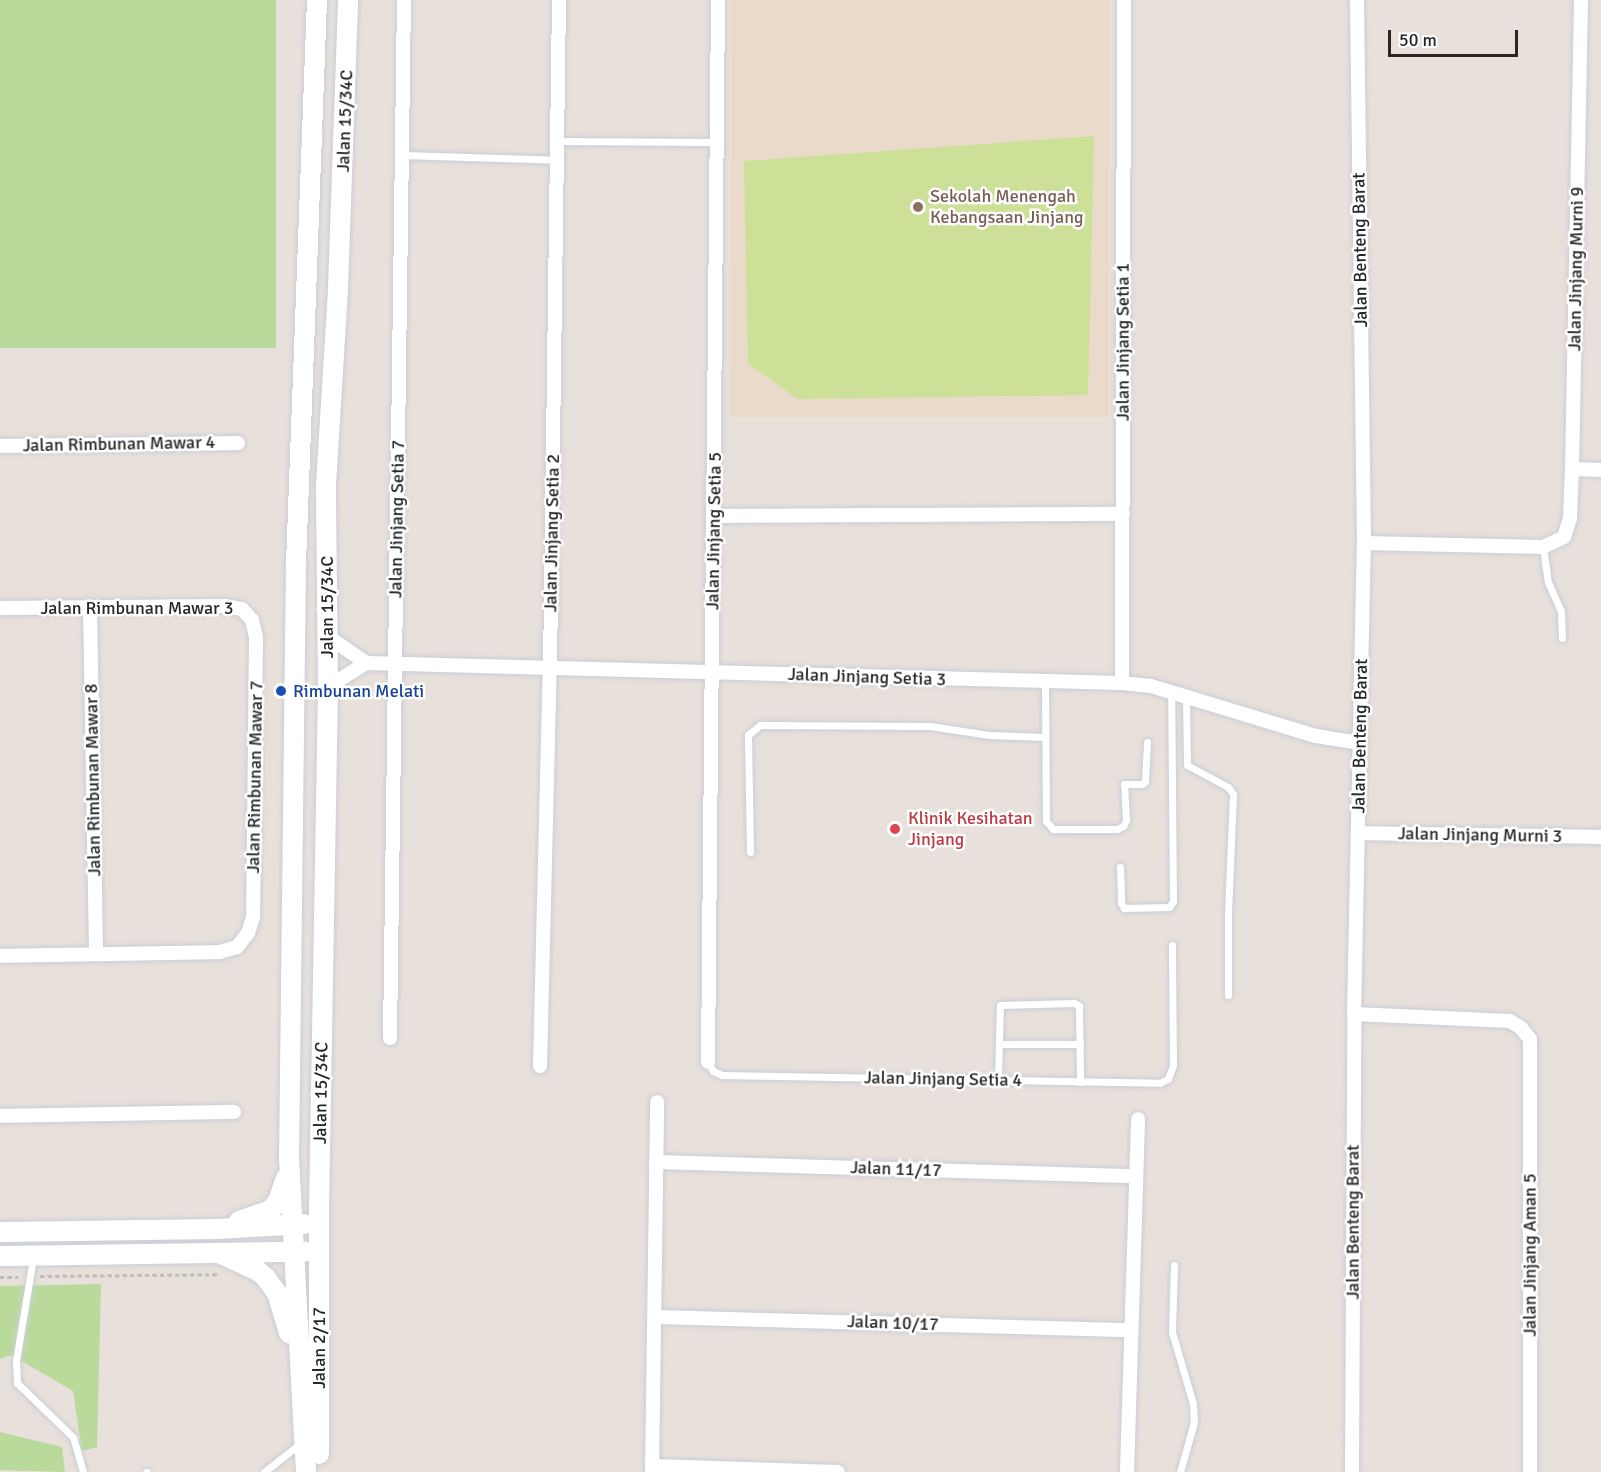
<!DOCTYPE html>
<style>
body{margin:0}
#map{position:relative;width:1601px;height:1472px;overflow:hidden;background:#e8e0da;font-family:Signika,sans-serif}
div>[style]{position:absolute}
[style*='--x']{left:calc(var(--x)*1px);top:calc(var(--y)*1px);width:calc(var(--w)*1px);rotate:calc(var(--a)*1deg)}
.education>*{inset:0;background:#e9daca;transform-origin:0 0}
.green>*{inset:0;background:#bada9b;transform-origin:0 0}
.pitch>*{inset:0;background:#cde098}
.path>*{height:3px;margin-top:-1.5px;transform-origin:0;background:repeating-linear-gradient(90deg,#bebebe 0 4.5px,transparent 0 7.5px)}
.roads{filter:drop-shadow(0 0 2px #c8ced8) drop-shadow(0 0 2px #c8ced8)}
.lane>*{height:7px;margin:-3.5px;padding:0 3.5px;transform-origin:3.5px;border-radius:3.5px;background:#fff}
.street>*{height:14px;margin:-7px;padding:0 7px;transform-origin:7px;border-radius:7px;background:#fff}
.secondary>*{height:20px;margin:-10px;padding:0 10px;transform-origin:10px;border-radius:10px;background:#fff}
.dots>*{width:16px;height:16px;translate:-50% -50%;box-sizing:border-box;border:3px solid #fff;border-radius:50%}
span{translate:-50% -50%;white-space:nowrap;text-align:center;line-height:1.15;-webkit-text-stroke:5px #fff;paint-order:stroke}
.street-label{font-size:18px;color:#272727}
.education-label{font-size:18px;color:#785e54}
.left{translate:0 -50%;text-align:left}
.transit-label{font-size:18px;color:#164399}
.health-label{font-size:18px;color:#be3a42}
.scale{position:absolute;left:1388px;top:30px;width:130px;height:27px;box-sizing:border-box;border:3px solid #272727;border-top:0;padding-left:8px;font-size:18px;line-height:21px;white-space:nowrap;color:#272727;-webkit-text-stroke:4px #fff;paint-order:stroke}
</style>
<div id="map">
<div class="education">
<div style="left:731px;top:0;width:378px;height:417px"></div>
</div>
<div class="green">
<div style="left:0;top:0;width:276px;height:348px"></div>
<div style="clip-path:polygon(101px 1284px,97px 1447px,82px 1451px,73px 1391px,11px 1355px,0 1359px,0 1286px)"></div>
<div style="clip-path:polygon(0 1432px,62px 1447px,65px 1472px,0 1470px)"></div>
</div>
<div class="pitch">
<div style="clip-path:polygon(1094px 136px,1088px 395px,798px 399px,748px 364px,744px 161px)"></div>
</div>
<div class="path">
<div style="--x:40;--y:1276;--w:179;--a:-0.6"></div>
<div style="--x:0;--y:1277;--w:18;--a:0"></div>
</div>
<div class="roads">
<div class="lane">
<div style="--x:558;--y:141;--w:159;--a:0.4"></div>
<div style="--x:402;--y:155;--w:155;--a:1.8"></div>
<div style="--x:1543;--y:547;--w:35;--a:82"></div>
<div style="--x:1548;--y:582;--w:32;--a:66"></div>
<div style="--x:1561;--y:611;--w:27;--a:88"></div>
<div style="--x:1045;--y:681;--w:140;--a:89.6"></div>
<div style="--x:1046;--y:821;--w:11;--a:49"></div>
<div style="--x:1053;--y:829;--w:64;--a:0"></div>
<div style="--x:1117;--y:829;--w:7;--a:-27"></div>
<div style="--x:1123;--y:826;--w:7;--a:-63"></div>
<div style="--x:1126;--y:820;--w:36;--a:-93"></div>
<div style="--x:1124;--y:784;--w:18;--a:0"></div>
<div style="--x:1142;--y:784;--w:4;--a:-45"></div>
<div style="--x:1145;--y:781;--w:39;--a:-87"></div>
<div style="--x:1186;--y:696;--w:69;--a:89.2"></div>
<div style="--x:1187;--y:765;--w:47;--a:28.2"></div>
<div style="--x:1228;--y:787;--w:9;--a:54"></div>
<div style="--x:1233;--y:794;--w:119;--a:92.4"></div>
<div style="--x:1228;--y:913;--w:82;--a:90"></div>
<div style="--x:750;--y:852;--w:117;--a:-91"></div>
<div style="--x:748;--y:735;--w:16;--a:-40"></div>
<div style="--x:760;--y:725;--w:170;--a:0.3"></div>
<div style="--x:930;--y:726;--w:60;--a:8.7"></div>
<div style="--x:989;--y:735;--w:56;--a:2"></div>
<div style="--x:1120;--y:867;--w:36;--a:88"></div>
<div style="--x:1121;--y:903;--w:6;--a:59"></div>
<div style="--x:1124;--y:908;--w:45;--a:-1.3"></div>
<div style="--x:1169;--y:907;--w:7;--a:-56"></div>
<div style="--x:1173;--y:901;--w:209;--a:-90.5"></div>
<div style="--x:999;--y:1044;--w:81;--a:0"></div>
<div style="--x:708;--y:1062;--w:10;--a:61"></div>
<div style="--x:713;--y:1071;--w:10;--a:24"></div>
<div style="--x:722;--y:1075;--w:438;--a:1"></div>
<div style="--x:1160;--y:1083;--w:9;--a:-27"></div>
<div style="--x:1168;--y:1079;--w:15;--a:-70"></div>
<div style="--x:1173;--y:1065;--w:120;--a:-90.5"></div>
<div style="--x:998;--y:1079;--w:74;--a:-88.5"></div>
<div style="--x:1000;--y:1005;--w:74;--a:-1.5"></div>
<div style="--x:1074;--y:1003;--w:6;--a:31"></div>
<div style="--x:1079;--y:1006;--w:76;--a:89.2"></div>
<div style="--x:33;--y:1258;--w:104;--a:99.4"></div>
<div style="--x:16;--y:1361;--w:22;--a:87"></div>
<div style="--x:17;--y:1383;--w:78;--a:44"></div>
<div style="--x:73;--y:1437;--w:36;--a:74"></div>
<div style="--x:1174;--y:1265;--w:67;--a:91.7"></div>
<div style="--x:1172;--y:1332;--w:75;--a:73.7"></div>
<div style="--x:1193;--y:1404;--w:18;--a:87"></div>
<div style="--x:1194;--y:1422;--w:52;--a:105.6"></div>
<div style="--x:146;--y:1472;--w:1;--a:0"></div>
<div style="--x:264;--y:1472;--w:48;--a:-38.3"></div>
</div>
<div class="street">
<div style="--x:0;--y:446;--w:238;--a:-0.7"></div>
<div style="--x:1572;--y:469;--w:29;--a:2"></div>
<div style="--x:714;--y:516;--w:409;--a:-0.3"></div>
<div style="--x:1364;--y:543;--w:179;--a:1.3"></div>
<div style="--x:1543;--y:547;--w:23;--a:-25"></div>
<div style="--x:1564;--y:537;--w:20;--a:-72"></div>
<div style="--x:1570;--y:518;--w:49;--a:-87.7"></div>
<div style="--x:1572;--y:469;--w:469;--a:-88.9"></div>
<div style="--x:90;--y:607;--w:347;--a:89"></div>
<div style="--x:0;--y:608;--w:226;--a:-0.5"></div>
<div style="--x:226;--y:606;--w:16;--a:11"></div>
<div style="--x:242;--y:609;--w:15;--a:48"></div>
<div style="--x:252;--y:620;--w:17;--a:77"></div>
<div style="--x:256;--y:637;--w:280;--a:90.6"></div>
<div style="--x:253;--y:917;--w:17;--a:107"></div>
<div style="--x:248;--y:933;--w:18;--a:128"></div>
<div style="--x:237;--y:947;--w:18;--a:164"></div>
<div style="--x:220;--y:952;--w:220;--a:179"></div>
<div style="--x:326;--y:635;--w:49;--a:35"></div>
<div style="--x:366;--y:663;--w:45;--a:147.7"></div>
<div style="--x:366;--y:663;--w:756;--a:1.52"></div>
<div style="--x:1122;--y:683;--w:29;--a:6"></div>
<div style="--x:1151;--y:686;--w:172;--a:16.9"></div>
<div style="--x:1316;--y:736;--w:45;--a:9"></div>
<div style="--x:1122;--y:683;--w:683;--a:-89.83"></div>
<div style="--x:1359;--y:833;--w:242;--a:0.9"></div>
<div style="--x:1354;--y:1014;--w:156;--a:2.6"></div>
<div style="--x:1510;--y:1021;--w:13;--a:32"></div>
<div style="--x:1521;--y:1028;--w:14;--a:51"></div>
<div style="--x:1530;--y:1039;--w:433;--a:90"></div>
<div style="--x:390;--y:1038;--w:1038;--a:-89.23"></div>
<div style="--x:708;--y:1062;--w:1062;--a:-89.46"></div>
<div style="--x:540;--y:1066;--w:398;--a:-88.6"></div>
<div style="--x:550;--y:668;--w:668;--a:-89.23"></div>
<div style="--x:0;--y:1116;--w:234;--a:-1"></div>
<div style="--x:656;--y:1162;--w:480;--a:1.7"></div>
<div style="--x:655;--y:1317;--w:476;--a:1.6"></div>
<div style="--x:653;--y:1466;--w:185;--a:1.9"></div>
<div style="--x:652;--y:1472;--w:370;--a:-89.2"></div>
<div style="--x:1127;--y:1472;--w:353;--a:-88.2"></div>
<div style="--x:1352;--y:1472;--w:458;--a:-89.7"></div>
<div style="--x:1354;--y:1014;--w:471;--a:-88.8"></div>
<div style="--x:1364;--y:543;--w:543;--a:-90.74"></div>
</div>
<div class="secondary">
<div style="--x:239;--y:1221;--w:34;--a:-19"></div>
<div style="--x:271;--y:1210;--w:11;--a:-52"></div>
<div style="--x:278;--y:1201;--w:24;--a:-71"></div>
<div style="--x:0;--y:1232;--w:217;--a:-0.8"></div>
<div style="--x:217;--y:1229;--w:87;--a:-3.3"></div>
<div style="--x:221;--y:1254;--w:41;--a:24.7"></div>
<div style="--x:258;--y:1271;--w:11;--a:41"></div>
<div style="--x:266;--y:1278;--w:19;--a:54"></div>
<div style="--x:277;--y:1293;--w:42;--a:73.3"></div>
<div style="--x:0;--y:1256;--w:305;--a:-0.8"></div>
<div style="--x:319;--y:1454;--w:245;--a:-90"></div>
<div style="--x:319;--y:1209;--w:522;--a:-89.01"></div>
<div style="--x:328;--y:687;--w:202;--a:-90.6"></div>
<div style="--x:326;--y:485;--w:197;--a:-86.5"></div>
<div style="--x:338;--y:288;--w:288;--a:-88"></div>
<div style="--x:306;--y:1472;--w:312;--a:-93.1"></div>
<div style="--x:289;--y:1160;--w:596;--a:-89.33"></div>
<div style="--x:296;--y:564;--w:564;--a:-87.87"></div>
</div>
</div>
<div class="dots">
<div style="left:918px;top:207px;background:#8d6e63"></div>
<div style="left:281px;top:691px;background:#1a4fb4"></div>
<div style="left:895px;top:829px;background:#e0444e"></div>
</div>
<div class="street-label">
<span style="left:345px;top:121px;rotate:-88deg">Jalan 15/34C</span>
<span style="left:1360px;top:250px;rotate:-91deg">Jalan Benteng Barat</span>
<span style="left:1576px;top:269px;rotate:-89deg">Jalan Jinjang Murni 9</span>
<span style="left:1123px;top:342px;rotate:-90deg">Jalan Jinjang Setia 1</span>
<span style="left:119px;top:444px;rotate:-1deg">Jalan Rimbunan Mawar 4</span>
<span style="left:397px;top:519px;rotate:-89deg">Jalan Jinjang Setia 7</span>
<span style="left:714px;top:531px;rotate:-89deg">Jalan Jinjang Setia 5</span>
<span style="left:552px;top:533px;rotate:-89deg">Jalan Jinjang Setia 2</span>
<span style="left:327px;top:607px;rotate:-90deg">Jalan 15/34C</span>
<span style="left:137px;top:608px">Jalan Rimbunan Mawar 3</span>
<span style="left:867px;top:677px;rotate:2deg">Jalan Jinjang Setia 3</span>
<span style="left:1360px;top:736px;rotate:-89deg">Jalan Benteng Barat</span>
<span style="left:255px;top:777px;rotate:-89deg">Jalan Rimbunan Mawar 7</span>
<span style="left:93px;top:780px;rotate:-91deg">Jalan Rimbunan Mawar 8</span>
<span style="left:1480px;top:835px;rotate:1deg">Jalan Jinjang Murni 3</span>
<span style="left:943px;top:1079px;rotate:1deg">Jalan Jinjang Setia 4</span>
<span style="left:321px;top:1093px;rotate:-89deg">Jalan 15/34C</span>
<span style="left:896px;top:1169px;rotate:2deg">Jalan 11/17</span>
<span style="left:1353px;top:1222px;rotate:-90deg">Jalan Benteng Barat</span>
<span style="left:1530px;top:1255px;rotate:-90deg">Jalan Jinjang Aman 5</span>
<span style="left:893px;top:1323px;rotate:2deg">Jalan 10/17</span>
<span style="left:319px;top:1348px;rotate:-90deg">Jalan 2/17</span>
</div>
<div class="education-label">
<span class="left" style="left:930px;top:207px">Sekolah Menengah<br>Kebangsaan Jinjang</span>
</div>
<div class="transit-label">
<span class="left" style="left:293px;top:691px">Rimbunan Melati</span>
</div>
<div class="health-label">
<span class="left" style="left:908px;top:829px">Klinik Kesihatan<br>Jinjang</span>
</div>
<div class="scale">50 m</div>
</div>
